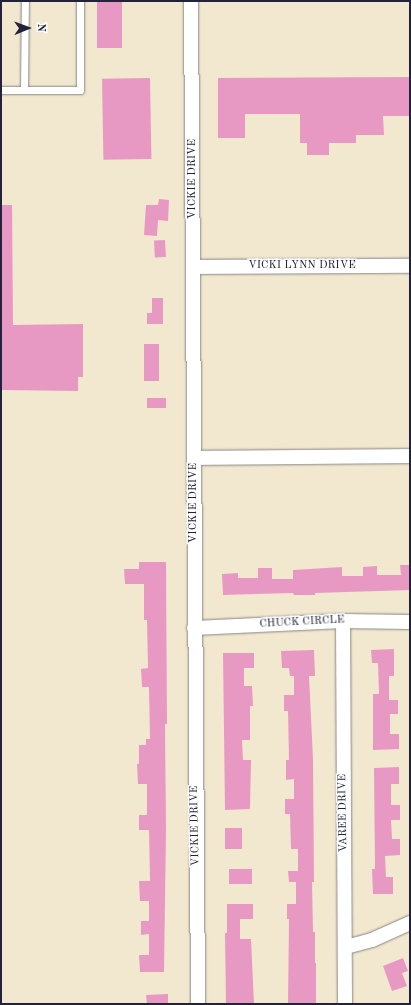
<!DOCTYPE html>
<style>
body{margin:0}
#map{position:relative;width:411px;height:1005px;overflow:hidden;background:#f1e8cf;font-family:"Old Standard TT",serif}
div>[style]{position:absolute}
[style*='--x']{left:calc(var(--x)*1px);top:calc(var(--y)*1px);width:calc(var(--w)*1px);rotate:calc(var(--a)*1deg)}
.building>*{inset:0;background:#e899c3;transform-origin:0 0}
.roads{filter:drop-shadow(0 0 1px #8a8585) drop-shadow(0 0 1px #8a8585)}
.service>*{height:7px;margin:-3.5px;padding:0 3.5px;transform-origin:3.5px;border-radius:3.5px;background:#fff}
.minor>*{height:14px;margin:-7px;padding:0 7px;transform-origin:7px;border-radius:7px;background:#fff}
span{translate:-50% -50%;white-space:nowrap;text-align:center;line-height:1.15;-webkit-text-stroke:3px #fff;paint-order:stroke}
.street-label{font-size:11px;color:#22223b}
.frame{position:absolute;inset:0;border:2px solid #22223b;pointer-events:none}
.north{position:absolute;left:8px;top:8px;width:40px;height:40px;-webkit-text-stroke:3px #fff;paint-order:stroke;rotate:89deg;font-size:11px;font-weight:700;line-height:16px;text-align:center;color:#22223b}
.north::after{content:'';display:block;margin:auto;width:14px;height:18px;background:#22223b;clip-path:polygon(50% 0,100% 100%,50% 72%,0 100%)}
</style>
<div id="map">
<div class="building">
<div style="left:97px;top:1px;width:25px;height:47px"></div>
<div style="clip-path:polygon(410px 77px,410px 116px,383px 116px,384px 135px,356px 135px,356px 143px,329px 143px,329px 155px,307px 155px,307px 143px,300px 143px,300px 114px,245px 114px,245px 138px,218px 138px,218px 78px)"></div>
<div style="left:150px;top:78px;width:81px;height:48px;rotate:89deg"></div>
<div style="clip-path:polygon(159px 199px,169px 200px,168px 221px,158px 220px,157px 236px,144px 235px,146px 205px,158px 205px)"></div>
<div style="clip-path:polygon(1px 205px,12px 205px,13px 325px,83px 324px,83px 377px,78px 377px,78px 391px,1px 390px)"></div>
<div style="left:165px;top:240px;width:17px;height:11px;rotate:87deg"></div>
<div style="clip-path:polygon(152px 298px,163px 298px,163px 324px,147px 324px,147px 313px,152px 313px)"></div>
<div style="left:144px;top:344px;width:15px;height:37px"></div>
<div style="left:166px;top:398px;width:10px;height:19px;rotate:90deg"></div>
<div style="clip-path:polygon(139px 562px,166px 562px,167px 724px,165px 724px,166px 830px,164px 972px,140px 972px,139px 955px,149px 955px,149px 934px,141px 935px,141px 921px,149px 921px,149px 901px,140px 901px,139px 881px,150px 881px,149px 830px,139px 830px,139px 815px,147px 815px,147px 784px,138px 784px,137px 764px,139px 764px,139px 745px,146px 745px,146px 739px,150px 739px,149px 687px,142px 687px,141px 669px,148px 668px,147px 620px,144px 620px,144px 584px,125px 584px,124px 569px,139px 569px)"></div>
<div style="clip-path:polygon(400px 565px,410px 565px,410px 590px,315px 593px,315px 595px,294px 595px,293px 593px,223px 595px,222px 574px,238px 573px,238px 578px,258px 578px,258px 568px,272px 568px,272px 579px,293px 579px,293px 570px,342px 567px,342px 576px,363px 576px,363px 567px,377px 566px,377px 575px,401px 575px)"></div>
<div style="clip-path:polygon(394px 649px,394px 676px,389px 676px,389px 700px,398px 700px,398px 714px,390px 714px,390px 734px,399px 734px,399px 749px,373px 750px,373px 694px,379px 694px,378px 663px,372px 663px,371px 650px)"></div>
<div style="clip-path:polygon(314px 650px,315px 676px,309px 676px,313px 759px,314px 882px,312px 882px,313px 932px,315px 932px,315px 963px,316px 963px,316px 1004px,288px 1004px,289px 919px,287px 919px,287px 904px,296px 904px,296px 882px,289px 882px,288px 871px,298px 871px,298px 849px,291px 849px,290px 814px,285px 814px,285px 799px,294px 799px,294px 779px,286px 780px,286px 760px,289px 760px,288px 711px,284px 711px,284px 695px,294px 695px,294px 676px,290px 676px,289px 668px,282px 668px,281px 651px)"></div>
<div style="clip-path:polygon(223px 653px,254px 653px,254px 668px,244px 668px,244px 686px,252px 686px,253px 706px,250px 706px,250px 740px,242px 740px,243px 760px,251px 760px,250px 809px,225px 810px)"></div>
<div style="clip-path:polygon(399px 767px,399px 784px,391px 784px,391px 805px,400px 805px,400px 820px,391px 820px,392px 839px,400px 839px,400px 855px,385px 856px,386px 877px,393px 877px,393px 894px,373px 894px,372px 869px,375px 869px,374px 768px)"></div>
<div style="left:225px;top:828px;width:17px;height:21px"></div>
<div style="left:229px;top:869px;width:23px;height:15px"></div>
<div style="clip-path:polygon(227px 904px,253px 904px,253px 919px,240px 919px,240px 939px,251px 939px,254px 1004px,226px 1004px,225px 933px,227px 933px)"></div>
<div style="clip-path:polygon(403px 958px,408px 971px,402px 973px,407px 986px,392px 991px,383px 966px)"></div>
<div style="clip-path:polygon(168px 994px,168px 1004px,147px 1004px,146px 995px)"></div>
</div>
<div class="roads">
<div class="service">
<div style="--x:1;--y:90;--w:79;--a:0"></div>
<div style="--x:80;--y:90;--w:89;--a:-90"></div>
<div style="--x:24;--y:90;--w:89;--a:-89.4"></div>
</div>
<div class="minor">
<div style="--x:191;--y:1;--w:1003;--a:89.6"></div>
<div style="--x:193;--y:267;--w:217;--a:-0.3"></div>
<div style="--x:194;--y:458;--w:216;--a:-0.5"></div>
<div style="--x:343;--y:621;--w:383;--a:89.7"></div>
<div style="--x:194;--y:628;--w:149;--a:-2.7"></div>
<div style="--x:343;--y:621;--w:67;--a:0.9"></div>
<div style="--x:346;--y:947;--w:27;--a:-15"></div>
<div style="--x:372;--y:940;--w:42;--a:-24.1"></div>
</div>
</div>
<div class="street-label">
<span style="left:193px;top:179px;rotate:-90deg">VICKIE DRIVE</span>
<span style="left:302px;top:266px">VICKI LYNN DRIVE</span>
<span style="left:194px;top:503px;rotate:-90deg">VICKIE DRIVE</span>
<span style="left:302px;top:623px;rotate:-3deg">CHUCK CIRCLE</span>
<span style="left:344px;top:813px;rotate:-91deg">VAREE DRIVE</span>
<span style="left:196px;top:826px;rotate:-91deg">VICKIE DRIVE</span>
</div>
<div class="frame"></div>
<div class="north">N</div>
</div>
